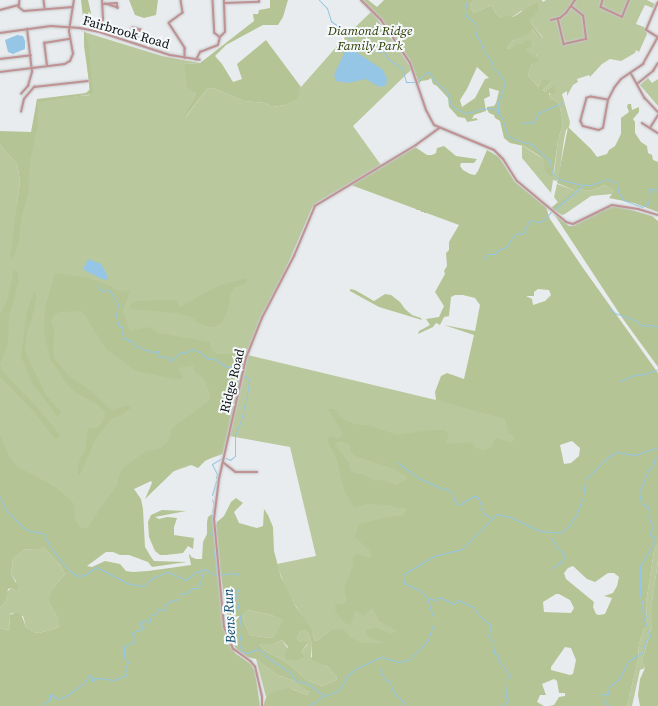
<!DOCTYPE html>
<style>
body{margin:0}
#map{position:relative;width:658px;height:706px;overflow:hidden;background:#e8ecee;font-family:"Source Serif 4",serif}
div>[style]{position:absolute}
[style*='--x']{left:calc(var(--x)*1px);top:calc(var(--y)*1px);width:calc(var(--w)*1px);rotate:calc(var(--a)*1deg)}
.green>*{inset:0;background:#bac89d}
.forest>*{inset:0;background:#b5c494}
.water>*{inset:0;background:#95c6e5}
.stream>*{height:1px;margin:-0.5px;padding:0 0.5px;transform-origin:0.5px;border-radius:0.5px;background:#95c6e5}
.roads{filter:drop-shadow(0 0 1px #c5c8ca) drop-shadow(0 0 1px #c5c8ca)}
.minor>*{height:1.5px;margin:-0.75px;padding:0 0.75px;transform-origin:0.75px;border-radius:0.75px;background:#c19294}
.tertiary>*{height:2px;margin:-1px;padding:0 1px;transform-origin:1px;border-radius:1px;background:#c19294}
span{translate:-50% -50%;white-space:nowrap;text-align:center;line-height:1.15;-webkit-text-stroke:4px #f6f9fc;paint-order:stroke}
.park-label{font-size:13px;color:#2e3b02;font-style:italic}
.street-label{font-size:13px;color:#0b0c0d}
.water-label{font-size:14px;color:#124e6d;font-style:italic}
</style>
<div id="map">
<div class="green">
<div style="clip-path:polygon(473px 0,542px 0,543px 2px,546px 0,647px 0,655px 4px,653px 8px,645px 5px,640px 15px,648px 18px,640px 15px,636px 24px,644px 27px,647px 34px,639px 52px,636px 50px,635px 53px,621px 61px,610px 59px,602px 64px,590px 77px,589px 75px,577px 79px,578px 82px,573px 85px,567px 96px,567px 91px,562px 94px,570px 122px,569px 127px,566px 130px,564px 140px,559px 176px,557px 181px,553px 180px,551px 193px,522px 158px,522px 145px,543px 159px,549px 175px,554px 173px,558px 141px,563px 123px,559px 102px,551px 99px,549px 96px,553px 85px,545px 92px,543px 90px,551px 82px,541px 82px,538px 87px,528px 75px,532px 64px,537px 58px,536px 54px,535px 57px,533px 57px,526px 49px,533px 45px,532px 42px,510px 49px,507px 48px,512px 41px,524px 35px,531px 28px,539px 38px,543px 38px,530px 21px,534px 14px,521px 11px,512px 17px,501px 18px,495px 12px,492px 5px,474px 13px,470px 6px)"></div>
<div style="clip-path:polygon(372px 11px,412px 69px,353px 126px,381px 165px,318px 202px,312px 208px,284px 273px,261px 317px,247px 353px,223px 454px,126px 488px,103px 542px,0 502px,0 145px,17px 164px,20px 181px,17px 205px,21px 206px,37px 100px,90px 95px,84px 32px,162px 56px,200px 63px,184px 64px,196px 93px,185px 118px,207px 89px,213px 88px,244px 101px,265px 103px,272px 107px,286px 105px,296px 99px,301px 87px,346px 36px)"></div>
<div style="clip-path:polygon(648px 78px,652px 83px,658px 79px,658px 106px,640px 85px)"></div>
<div style="clip-path:polygon(557px 184px,574px 190px,559px 204px,554px 197px)"></div>
<div style="clip-path:polygon(605px 185px,614px 191px,612px 194px,591px 196px,565px 214px,562px 215px,555px 211px,578px 189px,590px 191px)"></div>
<div style="clip-path:polygon(248px 355px,436px 400px,547px 424px,466px 706px,443px 706px,329px 631px,317px 641px,315px 640px,313px 634px,286px 590px,277px 564px,316px 556px,290px 447px,229px 436px)"></div>
<div style="clip-path:polygon(658px 543px,658px 561px,652px 602px,652px 626px,642px 661px,645px 668px,640px 670px,632px 706px,627px 706px,638px 660px,639px 644px,644px 629px,647px 627px,646px 603px,654px 551px)"></div>
<div style="clip-path:polygon(40px 547px,43px 547px,60px 565px,65px 574px,54px 587px,50px 605px,59px 620px,59px 626px,57px 628px,39px 633px,34px 632px,26px 627px,23px 616px,12px 613px,9px 615px,10px 628px,8px 630px,0 628px,0 608px,6px 601px,7px 592px,11px 588px,17px 592px,16px 581px,11px 574px,13px 559px,25px 549px,35px 550px)"></div>
<div style="clip-path:polygon(249px 610px,271px 615px,284px 620px,274px 636px,269px 638px,250px 635px,243px 619px,244px 613px)"></div>
<div style="clip-path:polygon(301px 630px,304px 630px,308px 633px,312px 644px,311px 657px,327px 666px,337px 677px,336px 680px,322px 686px,307px 680px,285px 661px,267px 652px,260px 645px,262px 644px,274px 644px,282px 640px,296px 661px,301px 657px,301px 652px,308px 644px,299px 641px,297px 638px)"></div>
<div style="clip-path:polygon(256px 659px,277px 675px,292px 680px,307px 690px,309px 693px,307px 695px,292px 689px,267px 695px,266px 697px)"></div>
</div>
<div class="forest">
<div style="clip-path:polygon(81px 0,88px 0,91px 13px,88px 23px,84px 26px)"></div>
<div style="clip-path:polygon(129px 0,158px 0,156px 15px,144px 18px,135px 15px)"></div>
<div style="clip-path:polygon(270px 0,288px 0,283px 17px,278px 25px,263px 25px,226px 45px,215px 56px,222px 64px,233px 82px,242px 79px,237px 64px,266px 40px,301px 87px,297px 99px,286px 105px,272px 107px,265px 103px,244px 101px,213px 88px,207px 89px,183px 120px,196px 93px,187px 87px,184px 64px,200px 63px,254px 21px,253px 14px,258px 14px,259px 10px,270px 8px)"></div>
<div style="clip-path:polygon(evenodd,363px 0,368px 0,377px 7px,384px 0,473px 0,470px 6px,474px 13px,492px 5px,495px 12px,501px 18px,505px 16px,513px 17px,537px 2px,539px 9px,530px 21px,543px 39px,539px 38px,532px 29px,530px 33px,512px 41px,507px 48px,510px 49px,517px 44px,523px 44px,527px 40px,532px 42px,533px 44px,531px 48px,526px 49px,534px 57px,535px 57px,535px 53px,539px 61px,532px 64px,528px 75px,538px 87px,543px 79px,549px 80px,551px 82px,543px 90px,545px 92px,553px 85px,555px 91px,554px 94px,549px 93px,549px 96px,551px 99px,559px 102px,563px 123px,558px 141px,553px 176px,551px 177px,545px 171px,543px 159px,538px 155px,524px 146px,510px 143px,504px 138px,500px 121px,495px 118px,494px 115px,489px 113px,487px 109px,487px 107px,494px 106px,496px 103px,499px 91px,489px 88px,490px 96px,484px 99px,486px 111px,474px 115px,472px 119px,476px 118px,478px 120px,467px 122px,465px 118px,458px 117px,449px 107px,448px 98px,437px 86px,433px 84px,431px 78px,428px 80px,421px 81px,419px 84px,410px 61px,384px 22px,363px 0,477px 67px,489px 78px,485px 79px,475px 98px,462px 107px,460px 100px,467px 89px,477px 67px)"></div>
<div style="clip-path:polygon(84px 31px,86px 33px,89px 47px,93px 94px,38px 102px,38px 125px,30px 161px,28px 194px,21px 219px,19px 242px,15px 254px,10px 259px,20px 181px,17px 164px,0 145px,0 131px,31px 132px,37px 99px,86px 93px,90px 89px,84px 46px)"></div>
<div style="clip-path:polygon(628px 104px,631px 104px,632px 110px,639px 107px,639px 112px,633px 119px,635px 122px,635px 133px,641px 142px,647px 146px,648px 153px,652px 155px,653px 160px,658px 162px,658px 212px,634px 203px,609px 198px,614px 191px,605px 185px,590px 191px,578px 189px,555px 211px,551px 208px,558px 202px,559px 203px,574px 190px,557px 183px,568px 127px,591px 149px,597px 157px,607px 154px,609px 150px,615px 146px,621px 134px,621px 118px,629px 112px,627px 107px)"></div>
<div style="clip-path:polygon(evenodd,444px 146px,456px 156px,477px 159px,474px 163px,461px 163px,460px 166px,463px 170px,470px 174px,475px 175px,478px 171px,487px 150px,499px 157px,515px 182px,546px 207px,550px 219px,583px 268px,658px 373px,658px 543px,654px 551px,646px 603px,647px 627px,644px 629px,639px 644px,638px 660px,627px 706px,549px 706px,554px 705px,559px 697px,565px 696px,565px 693px,559px 693px,557px 681px,554px 679px,542px 684px,546px 695px,540px 695px,537px 702px,544px 706px,263px 706px,267px 695px,273px 692px,289px 688px,307px 695px,309px 692px,292px 680px,277px 675px,256px 659px,247px 657px,237px 650px,230px 638px,220px 569px,216px 525px,217px 522px,224px 516px,231px 502px,236px 498px,243px 503px,234px 512px,239px 523px,257px 528px,263px 526px,264px 509px,268px 515px,273px 527px,274px 551px,281px 577px,296px 607px,311px 628px,315px 640px,317px 641px,329px 631px,339px 629px,345px 631px,351px 638px,363px 643px,379px 643px,383px 642px,370px 638px,366px 633px,366px 630px,376px 628px,391px 634px,397px 631px,379px 621px,372px 608px,364px 616px,355px 611px,351px 625px,345px 623px,336px 613px,335px 606px,337px 604px,343px 604px,347px 602px,344px 588px,353px 566px,353px 556px,358px 554px,370px 558px,372px 556px,369px 550px,355px 537px,359px 524px,388px 517px,402px 516px,406px 511px,406px 508px,397px 508px,389px 505px,367px 504px,354px 508px,344px 490px,337px 460px,327px 440px,329px 437px,332px 436px,338px 439px,342px 435px,342px 432px,328px 409px,334px 409px,343px 419px,355px 424px,371px 426px,397px 435px,428px 430px,445px 430px,449px 434px,446px 442px,447px 444px,472px 442px,475px 447px,483px 451px,491px 447px,496px 438px,512px 443px,515px 437px,508px 432px,505px 419px,436px 400px,435px 392px,441px 376px,447px 373px,464px 379px,474px 335px,444px 325px,475px 331px,480px 305px,475px 298px,463px 295px,455px 295px,451px 297px,449px 316px,444px 317px,440px 325px,436px 323px,433px 327px,418px 334px,419px 331px,430px 325px,426px 319px,439px 317px,444px 306px,435px 292px,445px 274px,444px 271px,447px 266px,446px 253px,449px 250px,449px 242px,459px 225px,351px 185px,415px 147px,427px 155px,432px 155px,436px 153px,437px 148px,444px 146px,538px 289px,549px 290px,551px 295px,545px 301px,533px 305px,532px 299px,526px 296px,534px 296px,534px 292px,538px 289px,444px 146px,341px 441px,350px 445px,351px 452px,355px 456px,394px 469px,406px 476px,408px 479px,396px 485px,384px 480px,374px 481px,363px 474px,356px 474px,350px 470px,349px 463px,336px 446px,335px 443px,341px 441px,444px 146px,572px 441px,580px 448px,579px 456px,571px 463px,564px 464px,560px 445px,572px 441px,444px 146px,573px 566px,587px 579px,595px 582px,608px 573px,614px 573px,619px 577px,617px 586px,613px 593px,604px 596px,612px 598px,605px 614px,599px 615px,596px 614px,593px 607px,594px 602px,566px 579px,564px 573px,568px 568px,573px 566px,444px 146px,556px 594px,559px 594px,570px 600px,574px 608px,571px 613px,544px 612px,543px 602px,556px 594px,444px 146px,249px 610px,271px 615px,283px 620px,274px 636px,269px 638px,250px 635px,243px 619px,244px 613px,249px 610px,444px 146px,301px 630px,304px 630px,308px 633px,312px 644px,312px 660px,327px 666px,337px 677px,336px 680px,322px 686px,307px 680px,285px 661px,267px 652px,260px 645px,262px 644px,274px 644px,282px 640px,288px 647px,285px 652px,285px 659px,296px 661px,304px 657px,301px 652px,308px 643px,299px 641px,297px 638px,301px 630px,444px 146px,565px 647px,571px 648px,576px 660px,573px 674px,570px 675px,551px 670px,551px 667px,565px 647px)"></div>
<div style="clip-path:polygon(608px 206px,621px 207px,652px 216px,658px 221px,658px 367px,623px 319px,554px 214px,569px 226px,573px 226px)"></div>
<div style="clip-path:polygon(14px 270px,17px 271px,19px 281px,9px 317px,8px 344px,0 364px,2px 371px,35px 405px,60px 435px,55px 439px,34px 412px,0 377px,0 315px,7px 301px)"></div>
<div style="clip-path:polygon(55px 273px,88px 278px,111px 286px,114px 290px,130px 291px,123px 310px,130px 331px,149px 327px,158px 333px,210px 342px,211px 349px,217px 354px,231px 354px,239px 351px,244px 353px,222px 452px,205px 461px,198px 468px,189px 464px,176px 469px,145px 499px,152px 483px,151px 481px,134px 489px,141px 499px,143px 509px,145px 547px,151px 557px,154px 561px,187px 562px,152px 567px,148px 562px,129px 555px,120px 555px,113px 552px,106px 552px,87px 566px,92px 567px,105px 561px,120px 564px,126px 571px,133px 572px,148px 571px,191px 565px,189px 555px,190px 554px,191px 557px,196px 559px,202px 559px,203px 542px,207px 534px,207px 522px,208px 517px,212px 514px,223px 626px,235px 653px,251px 664px,255px 671px,260px 706px,0 706px,0 628px,8px 630px,10px 628px,9px 615px,15px 613px,21px 614px,26px 627px,34px 632px,39px 633px,57px 628px,59px 626px,59px 620px,50px 605px,49px 598px,54px 587px,65px 574px,60px 565px,43px 547px,35px 550px,25px 549px,13px 559px,11px 574px,18px 586px,17px 592px,11px 588px,8px 589px,6px 601px,0 608px,0 435px,11px 460px,18px 467px,52px 485px,65px 495px,74px 504px,75px 521px,81px 528px,88px 528px,101px 507px,118px 484px,118px 477px,124px 467px,146px 451px,158px 449px,165px 445px,170px 438px,172px 428px,208px 402px,211px 396px,204px 379px,194px 371px,193px 365px,178px 368px,183px 377px,179px 380px,136px 371px,106px 349px,82px 311px,59px 312px,53px 316px,51px 322px,54px 328px,53px 353px,55px 359px,69px 376px,92px 392px,111px 410px,128px 405px,131px 408px,121px 415px,112px 418px,106px 425px,94px 442px,80px 475px,77px 473px,80px 458px,85px 451px,88px 428px,97px 428px,102px 423px,105px 416px,104px 411px,97px 404px,76px 393px,67px 384px,50px 359px,44px 332px,45px 308px)"></div>
<div style="clip-path:polygon(247px 278px,246px 283px,234px 288px,230px 296px,228px 310px,222px 322px,217px 326px,210px 327px,200px 324px,191px 317px,177px 313px,129px 309px,132px 303px,136px 301px,176px 300px,180px 307px,218px 286px)"></div>
<div style="clip-path:polygon(350px 289px,355px 290px,374px 301px,385px 294px,391px 295px,400px 302px,405px 309px,412px 315px,421px 318px,422px 320px,379px 307px,350px 291px)"></div>
<div style="clip-path:polygon(34px 292px,37px 297px,31px 322px,27px 331px,25px 348px,27px 356px,46px 395px,61px 412px,58px 417px,32px 383px,21px 356px,27px 312px)"></div>
<div style="clip-path:polygon(162px 510px,186px 511px,155px 517px,159px 519px,167px 517px,177px 518px,174px 527px,174px 535px,194px 538px,193px 549px,188px 546px,183px 553px,166px 555px,160px 555px,155px 551px,149px 537px,148px 522px,151px 515px)"></div>
<div style="clip-path:polygon(658px 561px,658px 706px,640px 706px,638px 695px,640px 679px,645px 668px,642px 661px,652px 626px,652px 602px)"></div>
</div>
<div class="water">
<div style="clip-path:polygon(17px 35px,23px 36px,25px 41px,25px 49px,13px 54px,8px 52px,5px 40px)"></div>
<div style="clip-path:polygon(346px 49px,352px 49px,383px 70px,387px 79px,386px 86px,379px 87px,366px 79px,348px 83px,336px 81px,334px 75px)"></div>
<div style="clip-path:polygon(88px 259px,101px 264px,108px 277px,108px 280px,102px 279px,84px 270px,84px 267px)"></div>
</div>
<div class="stream">
<div style="--x:319;--y:0;--w:11;--a:45"></div>
<div style="--x:327;--y:8;--w:14;--a:73"></div>
<div style="--x:331;--y:21;--w:15;--a:37"></div>
<div style="--x:343;--y:30;--w:19;--a:47"></div>
<div style="--x:356;--y:44;--w:10;--a:6"></div>
<div style="--x:366;--y:45;--w:16;--a:27"></div>
<div style="--x:380;--y:52;--w:4;--a:-27"></div>
<div style="--x:384;--y:50;--w:9;--a:69"></div>
<div style="--x:387;--y:58;--w:18;--a:34"></div>
<div style="--x:402;--y:68;--w:15;--a:74"></div>
<div style="--x:406;--y:82;--w:10;--a:0"></div>
<div style="--x:416;--y:82;--w:13;--a:-42"></div>
<div style="--x:426;--y:73;--w:3;--a:-18"></div>
<div style="--x:429;--y:72;--w:11;--a:56"></div>
<div style="--x:435;--y:81;--w:16;--a:43"></div>
<div style="--x:447;--y:92;--w:13;--a:72"></div>
<div style="--x:451;--y:104;--w:7;--a:45"></div>
<div style="--x:456;--y:109;--w:11;--a:22"></div>
<div style="--x:466;--y:113;--w:6;--a:-9"></div>
<div style="--x:472;--y:112;--w:8;--a:-23"></div>
<div style="--x:479;--y:109;--w:14;--a:-4"></div>
<div style="--x:493;--y:108;--w:13;--a:48"></div>
<div style="--x:502;--y:118;--w:19;--a:72"></div>
<div style="--x:508;--y:136;--w:15;--a:23"></div>
<div style="--x:522;--y:142;--w:10;--a:11"></div>
<div style="--x:532;--y:144;--w:25;--a:43"></div>
<div style="--x:550;--y:161;--w:12;--a:81"></div>
<div style="--x:552;--y:173;--w:8;--a:45"></div>
<div style="--x:558;--y:179;--w:25;--a:14"></div>
<div style="--x:582;--y:185;--w:8;--a:0"></div>
<div style="--x:590;--y:185;--w:18;--a:-19"></div>
<div style="--x:607;--y:179;--w:11;--a:22"></div>
<div style="--x:617;--y:183;--w:8;--a:83"></div>
<div style="--x:618;--y:191;--w:10;--a:61"></div>
<div style="--x:623;--y:200;--w:20;--a:20"></div>
<div style="--x:642;--y:207;--w:7;--a:-27"></div>
<div style="--x:648;--y:204;--w:15;--a:-82"></div>
<div style="--x:650;--y:189;--w:8;--a:0"></div>
<div style="--x:465;--y:0;--w:10;--a:79"></div>
<div style="--x:467;--y:10;--w:6;--a:99"></div>
<div style="--x:466;--y:16;--w:3;--a:45"></div>
<div style="--x:468;--y:18;--w:3;--a:18"></div>
<div style="--x:471;--y:19;--w:10;--a:53"></div>
<div style="--x:477;--y:27;--w:9;--a:96"></div>
<div style="--x:476;--y:36;--w:8;--a:50"></div>
<div style="--x:481;--y:42;--w:8;--a:76"></div>
<div style="--x:483;--y:50;--w:13;--a:51"></div>
<div style="--x:491;--y:60;--w:9;--a:72"></div>
<div style="--x:494;--y:69;--w:10;--a:45"></div>
<div style="--x:501;--y:76;--w:9;--a:63"></div>
<div style="--x:505;--y:84;--w:18;--a:112"></div>
<div style="--x:498;--y:101;--w:13;--a:90"></div>
<div style="--x:522;--y:123;--w:12;--a:-5"></div>
<div style="--x:534;--y:122;--w:10;--a:-66"></div>
<div style="--x:538;--y:113;--w:26;--a:-23"></div>
<div style="--x:555;--y:209;--w:35;--a:-40"></div>
<div style="--x:534;--y:221;--w:5;--a:11"></div>
<div style="--x:539;--y:222;--w:5;--a:-22"></div>
<div style="--x:544;--y:220;--w:11;--a:-49"></div>
<div style="--x:483;--y:259;--w:7;--a:-45"></div>
<div style="--x:488;--y:254;--w:6;--a:0"></div>
<div style="--x:494;--y:254;--w:8;--a:-40"></div>
<div style="--x:500;--y:249;--w:7;--a:-16"></div>
<div style="--x:507;--y:247;--w:8;--a:-67"></div>
<div style="--x:510;--y:240;--w:10;--a:-45"></div>
<div style="--x:517;--y:233;--w:6;--a:9"></div>
<div style="--x:523;--y:234;--w:14;--a:-65"></div>
<div style="--x:529;--y:221;--w:3;--a:-18"></div>
<div style="--x:98;--y:285;--w:7;--a:63"></div>
<div style="--x:101;--y:291;--w:8;--a:-7"></div>
<div style="--x:109;--y:290;--w:17;--a:57"></div>
<div style="--x:118;--y:304;--w:11;--a:100"></div>
<div style="--x:116;--y:315;--w:12;--a:76"></div>
<div style="--x:119;--y:327;--w:3;--a:0"></div>
<div style="--x:122;--y:327;--w:3;--a:108"></div>
<div style="--x:121;--y:330;--w:9;--a:72"></div>
<div style="--x:124;--y:339;--w:3;--a:-18"></div>
<div style="--x:127;--y:338;--w:3;--a:72"></div>
<div style="--x:128;--y:341;--w:3;--a:-18"></div>
<div style="--x:131;--y:340;--w:8;--a:50"></div>
<div style="--x:136;--y:346;--w:8;--a:23"></div>
<div style="--x:143;--y:349;--w:10;--a:17"></div>
<div style="--x:153;--y:352;--w:5;--a:-11"></div>
<div style="--x:158;--y:351;--w:5;--a:101"></div>
<div style="--x:157;--y:356;--w:10;--a:6"></div>
<div style="--x:167;--y:357;--w:5;--a:53"></div>
<div style="--x:170;--y:361;--w:14;--a:-39"></div>
<div style="--x:181;--y:352;--w:4;--a:14"></div>
<div style="--x:185;--y:353;--w:8;--a:-30"></div>
<div style="--x:192;--y:349;--w:9;--a:21"></div>
<div style="--x:609;--y:308;--w:8;--a:40"></div>
<div style="--x:615;--y:313;--w:23;--a:20"></div>
<div style="--x:637;--y:321;--w:4;--a:56"></div>
<div style="--x:639;--y:324;--w:6;--a:18"></div>
<div style="--x:645;--y:326;--w:7;--a:-8"></div>
<div style="--x:652;--y:325;--w:7;--a:27"></div>
<div style="--x:202;--y:354;--w:8;--a:40"></div>
<div style="--x:208;--y:359;--w:5;--a:-11"></div>
<div style="--x:213;--y:358;--w:17;--a:33"></div>
<div style="--x:227;--y:367;--w:4;--a:0"></div>
<div style="--x:231;--y:367;--w:13;--a:39"></div>
<div style="--x:244;--y:376;--w:3;--a:18"></div>
<div style="--x:247;--y:377;--w:5;--a:68"></div>
<div style="--x:249;--y:382;--w:18;--a:99"></div>
<div style="--x:620;--y:381;--w:15;--a:-23"></div>
<div style="--x:634;--y:375;--w:11;--a:-5"></div>
<div style="--x:645;--y:374;--w:14;--a:-21"></div>
<div style="--x:226;--y:458;--w:4;--a:27"></div>
<div style="--x:230;--y:460;--w:6;--a:-39"></div>
<div style="--x:235;--y:456;--w:21;--a:-90"></div>
<div style="--x:235;--y:435;--w:15;--a:-67"></div>
<div style="--x:241;--y:421;--w:19;--a:-78"></div>
<div style="--x:398;--y:463;--w:26;--a:36"></div>
<div style="--x:419;--y:478;--w:23;--a:25"></div>
<div style="--x:440;--y:488;--w:9;--a:13"></div>
<div style="--x:449;--y:490;--w:6;--a:45"></div>
<div style="--x:453;--y:494;--w:6;--a:81"></div>
<div style="--x:454;--y:500;--w:7;--a:45"></div>
<div style="--x:459;--y:505;--w:17;--a:-31"></div>
<div style="--x:474;--y:496;--w:4;--a:14"></div>
<div style="--x:478;--y:497;--w:18;--a:71"></div>
<div style="--x:484;--y:514;--w:8;--a:23"></div>
<div style="--x:216;--y:478;--w:4;--a:-76"></div>
<div style="--x:217;--y:474;--w:11;--a:-117"></div>
<div style="--x:212;--y:464;--w:12;--a:-31"></div>
<div style="--x:212;--y:495;--w:15;--a:-74"></div>
<div style="--x:0;--y:497;--w:14;--a:65"></div>
<div style="--x:6;--y:510;--w:25;--a:45"></div>
<div style="--x:24;--y:528;--w:7;--a:27"></div>
<div style="--x:30;--y:531;--w:13;--a:9"></div>
<div style="--x:43;--y:533;--w:17;--a:62"></div>
<div style="--x:51;--y:548;--w:16;--a:52"></div>
<div style="--x:61;--y:561;--w:15;--a:48"></div>
<div style="--x:71;--y:572;--w:8;--a:30"></div>
<div style="--x:78;--y:576;--w:7;--a:-8"></div>
<div style="--x:85;--y:575;--w:14;--a:-36"></div>
<div style="--x:96;--y:567;--w:38;--a:27"></div>
<div style="--x:130;--y:584;--w:14;--a:8"></div>
<div style="--x:144;--y:586;--w:11;--a:-45"></div>
<div style="--x:152;--y:578;--w:17;--a:-21"></div>
<div style="--x:168;--y:572;--w:20;--a:24"></div>
<div style="--x:186;--y:580;--w:13;--a:-39"></div>
<div style="--x:196;--y:572;--w:9;--a:-18"></div>
<div style="--x:205;--y:569;--w:12;--a:31"></div>
<div style="--x:215;--y:575;--w:22;--a:-5"></div>
<div style="--x:237;--y:573;--w:4;--a:56"></div>
<div style="--x:239;--y:576;--w:12;--a:90"></div>
<div style="--x:239;--y:588;--w:8;--a:113"></div>
<div style="--x:236;--y:595;--w:22;--a:80"></div>
<div style="--x:240;--y:617;--w:15;--a:86"></div>
<div style="--x:241;--y:632;--w:11;--a:100"></div>
<div style="--x:239;--y:643;--w:8;--a:76"></div>
<div style="--x:241;--y:651;--w:7;--a:16"></div>
<div style="--x:248;--y:653;--w:10;--a:-24"></div>
<div style="--x:257;--y:649;--w:5;--a:22"></div>
<div style="--x:262;--y:651;--w:8;--a:50"></div>
<div style="--x:267;--y:657;--w:27;--a:34"></div>
<div style="--x:289;--y:672;--w:11;--a:52"></div>
<div style="--x:296;--y:681;--w:11;--a:10"></div>
<div style="--x:307;--y:683;--w:21;--a:37"></div>
<div style="--x:324;--y:696;--w:15;--a:-20"></div>
<div style="--x:338;--y:691;--w:19;--a:-58"></div>
<div style="--x:348;--y:675;--w:11;--a:-38"></div>
<div style="--x:357;--y:668;--w:26;--a:-25"></div>
<div style="--x:381;--y:657;--w:18;--a:16"></div>
<div style="--x:398;--y:662;--w:11;--a:-10"></div>
<div style="--x:409;--y:660;--w:28;--a:-46"></div>
<div style="--x:428;--y:640;--w:16;--a:-72"></div>
<div style="--x:433;--y:625;--w:8;--a:-90"></div>
<div style="--x:433;--y:617;--w:20;--a:-108"></div>
<div style="--x:427;--y:598;--w:9;--a:-131"></div>
<div style="--x:421;--y:591;--w:19;--a:-155"></div>
<div style="--x:404;--y:583;--w:7;--a:-98"></div>
<div style="--x:403;--y:576;--w:4;--a:-56"></div>
<div style="--x:405;--y:573;--w:34;--a:-30"></div>
<div style="--x:434;--y:556;--w:29;--a:-14"></div>
<div style="--x:462;--y:549;--w:49;--a:-45"></div>
<div style="--x:497;--y:514;--w:13;--a:13"></div>
<div style="--x:510;--y:517;--w:33;--a:25"></div>
<div style="--x:540;--y:531;--w:21;--a:5"></div>
<div style="--x:561;--y:533;--w:12;--a:-42"></div>
<div style="--x:570;--y:525;--w:14;--a:-60"></div>
<div style="--x:577;--y:513;--w:17;--a:-69"></div>
<div style="--x:583;--y:497;--w:17;--a:-83"></div>
<div style="--x:585;--y:480;--w:33;--a:-45"></div>
<div style="--x:608;--y:457;--w:9;--a:-32"></div>
<div style="--x:616;--y:452;--w:19;--a:9"></div>
<div style="--x:635;--y:455;--w:24;--a:-19"></div>
<div style="--x:212;--y:512;--w:7;--a:-74"></div>
<div style="--x:214;--y:505;--w:6;--a:-108"></div>
<div style="--x:212;--y:515;--w:14;--a:86"></div>
<div style="--x:213;--y:529;--w:5;--a:127"></div>
<div style="--x:210;--y:533;--w:4;--a:45"></div>
<div style="--x:213;--y:536;--w:10;--a:90"></div>
<div style="--x:213;--y:546;--w:29;--a:82"></div>
<div style="--x:551;--y:533;--w:4;--a:90"></div>
<div style="--x:551;--y:537;--w:9;--a:63"></div>
<div style="--x:555;--y:545;--w:15;--a:48"></div>
<div style="--x:565;--y:556;--w:6;--a:121"></div>
<div style="--x:562;--y:561;--w:12;--a:145"></div>
<div style="--x:427;--y:598;--w:9;--a:13"></div>
<div style="--x:436;--y:600;--w:4;--a:-45"></div>
<div style="--x:439;--y:597;--w:17;--a:25"></div>
<div style="--x:454;--y:604;--w:6;--a:-45"></div>
<div style="--x:458;--y:600;--w:19;--a:25"></div>
<div style="--x:475;--y:608;--w:4;--a:76"></div>
<div style="--x:476;--y:612;--w:19;--a:43"></div>
<div style="--x:490;--y:625;--w:3;--a:72"></div>
<div style="--x:491;--y:628;--w:8;--a:113"></div>
<div style="--x:488;--y:635;--w:9;--a:54"></div>
<div style="--x:493;--y:642;--w:11;--a:85"></div>
<div style="--x:494;--y:653;--w:6;--a:31"></div>
<div style="--x:499;--y:656;--w:4;--a:124"></div>
<div style="--x:497;--y:659;--w:21;--a:51"></div>
<div style="--x:510;--y:675;--w:5;--a:127"></div>
<div style="--x:507;--y:679;--w:18;--a:93"></div>
<div style="--x:506;--y:697;--w:4;--a:63"></div>
<div style="--x:508;--y:701;--w:8;--a:140"></div>
<div style="--x:647;--y:627;--w:8;--a:-113"></div>
<div style="--x:644;--y:620;--w:4;--a:-63"></div>
<div style="--x:646;--y:616;--w:8;--a:-130"></div>
<div style="--x:641;--y:610;--w:5;--a:-68"></div>
<div style="--x:643;--y:605;--w:10;--a:-107"></div>
<div style="--x:640;--y:595;--w:29;--a:-90"></div>
<div style="--x:640;--y:566;--w:29;--a:-59"></div>
<div style="--x:655;--y:541;--w:4;--a:-104"></div>
<div style="--x:654;--y:537;--w:6;--a:-149"></div>
<div style="--x:649;--y:534;--w:9;--a:-63"></div>
<div style="--x:653;--y:526;--w:13;--a:-117"></div>
<div style="--x:647;--y:514;--w:7;--a:-82"></div>
<div style="--x:648;--y:507;--w:8;--a:-150"></div>
<div style="--x:641;--y:503;--w:11;--a:-100"></div>
<div style="--x:639;--y:492;--w:26;--a:-67"></div>
<div style="--x:649;--y:468;--w:4;--a:-27"></div>
<div style="--x:653;--y:466;--w:9;--a:-77"></div>
<div style="--x:655;--y:457;--w:3;--a:18"></div>
<div style="--x:379;--y:658;--w:9;--a:90"></div>
<div style="--x:379;--y:667;--w:8;--a:67"></div>
<div style="--x:382;--y:674;--w:7;--a:56"></div>
<div style="--x:386;--y:680;--w:4;--a:27"></div>
<div style="--x:390;--y:682;--w:9;--a:72"></div>
<div style="--x:393;--y:691;--w:16;--a:47"></div>
<div style="--x:404;--y:703;--w:3;--a:108"></div>
<div style="--x:45;--y:706;--w:3;--a:-108"></div>
<div style="--x:44;--y:703;--w:7;--a:-27"></div>
<div style="--x:50;--y:700;--w:6;--a:-90"></div>
<div style="--x:50;--y:694;--w:9;--a:32"></div>
<div style="--x:58;--y:699;--w:9;--a:-21"></div>
<div style="--x:66;--y:696;--w:24;--a:-36"></div>
<div style="--x:85;--y:682;--w:8;--a:-60"></div>
<div style="--x:89;--y:675;--w:4;--a:34"></div>
<div style="--x:92;--y:677;--w:4;--a:90"></div>
<div style="--x:92;--y:681;--w:5;--a:-37"></div>
<div style="--x:96;--y:678;--w:18;--a:6"></div>
<div style="--x:114;--y:680;--w:13;--a:-23"></div>
<div style="--x:126;--y:675;--w:3;--a:-72"></div>
<div style="--x:127;--y:672;--w:4;--a:-124"></div>
<div style="--x:125;--y:669;--w:8;--a:-67"></div>
<div style="--x:128;--y:662;--w:6;--a:-135"></div>
<div style="--x:124;--y:658;--w:12;--a:-90"></div>
<div style="--x:124;--y:646;--w:11;--a:-22"></div>
<div style="--x:134;--y:642;--w:3;--a:-72"></div>
<div style="--x:135;--y:639;--w:7;--a:-124"></div>
<div style="--x:131;--y:633;--w:14;--a:-21"></div>
<div style="--x:144;--y:628;--w:5;--a:-143"></div>
<div style="--x:140;--y:625;--w:3;--a:-90"></div>
<div style="--x:140;--y:622;--w:4;--a:-27"></div>
<div style="--x:144;--y:620;--w:6;--a:31"></div>
<div style="--x:149;--y:623;--w:8;--a:-76"></div>
<div style="--x:151;--y:615;--w:5;--a:-11"></div>
<div style="--x:156;--y:614;--w:5;--a:-68"></div>
<div style="--x:158;--y:609;--w:6;--a:9"></div>
<div style="--x:164;--y:610;--w:9;--a:-69"></div>
<div style="--x:167;--y:602;--w:12;--a:-14"></div>
<div style="--x:179;--y:599;--w:5;--a:-90"></div>
<div style="--x:179;--y:594;--w:9;--a:-6"></div>
<div style="--x:188;--y:593;--w:6;--a:-51"></div>
<div style="--x:192;--y:588;--w:7;--a:0"></div>
<div style="--x:199;--y:588;--w:18;--a:-77"></div>
<div style="--x:311;--y:706;--w:2;--a:-117"></div>
<div style="--x:310;--y:704;--w:8;--a:-23"></div>
<div style="--x:317;--y:701;--w:7;--a:-45"></div>
<div style="--x:609;--y:706;--w:6;--a:-141"></div>
<div style="--x:604;--y:702;--w:8;--a:-104"></div>
<div style="--x:602;--y:694;--w:6;--a:0"></div>
<div style="--x:608;--y:694;--w:7;--a:-82"></div>
<div style="--x:609;--y:687;--w:14;--a:-39"></div>
<div style="--x:620;--y:678;--w:19;--a:-65"></div>
<div style="--x:628;--y:661;--w:16;--a:-30"></div>
<div style="--x:642;--y:653;--w:14;--a:-73"></div>
<div style="--x:646;--y:640;--w:6;--a:-45"></div>
<div style="--x:650;--y:636;--w:7;--a:-117"></div>
</div>
<div class="roads">
<div class="minor">
<div style="--x:20;--y:0;--w:7;--a:98"></div>
<div style="--x:19;--y:7;--w:6;--a:39"></div>
<div style="--x:24;--y:11;--w:49;--a:-4.7"></div>
<div style="--x:44;--y:0;--w:8;--a:83"></div>
<div style="--x:181;--y:0;--w:13;--a:81"></div>
<div style="--x:183;--y:13;--w:17;--a:144"></div>
<div style="--x:169;--y:23;--w:30;--a:57"></div>
<div style="--x:185;--y:48;--w:10;--a:90"></div>
<div style="--x:213;--y:0;--w:33;--a:87"></div>
<div style="--x:215;--y:33;--w:6;--a:39"></div>
<div style="--x:603;--y:0;--w:7;--a:106"></div>
<div style="--x:601;--y:7;--w:23;--a:25"></div>
<div style="--x:622;--y:17;--w:18;--a:-68"></div>
<div style="--x:225;--y:3;--w:34;--a:-2"></div>
<div style="--x:259;--y:2;--w:2;--a:-90"></div>
<div style="--x:103;--y:4;--w:14;--a:-4"></div>
<div style="--x:117;--y:3;--w:5;--a:79"></div>
<div style="--x:118;--y:8;--w:13;--a:-162"></div>
<div style="--x:0;--y:10;--w:20;--a:-15"></div>
<div style="--x:558;--y:18;--w:27;--a:77"></div>
<div style="--x:564;--y:44;--w:23;--a:-13"></div>
<div style="--x:586;--y:39;--w:23;--a:-97"></div>
<div style="--x:583;--y:16;--w:14;--a:-141"></div>
<div style="--x:551;--y:20;--w:9;--a:-13"></div>
<div style="--x:560;--y:18;--w:8;--a:-40"></div>
<div style="--x:566;--y:13;--w:16;--a:-55"></div>
<div style="--x:102;--y:26;--w:37;--a:19"></div>
<div style="--x:137;--y:38;--w:9;--a:-69"></div>
<div style="--x:140;--y:30;--w:7;--a:-164"></div>
<div style="--x:133;--y:28;--w:9;--a:111"></div>
<div style="--x:100;--y:32;--w:13;--a:-77"></div>
<div style="--x:103;--y:19;--w:19;--a:-93"></div>
<div style="--x:0;--y:33;--w:51;--a:-7.8"></div>
<div style="--x:51;--y:26;--w:29;--a:4"></div>
<div style="--x:80;--y:28;--w:20;--a:11"></div>
<div style="--x:100;--y:32;--w:74;--a:18.2"></div>
<div style="--x:170;--y:55;--w:30;--a:9"></div>
<div style="--x:220;--y:37;--w:7;--a:-45"></div>
<div style="--x:225;--y:32;--w:32;--a:-92"></div>
<div style="--x:657;--y:37;--w:13;--a:-148"></div>
<div style="--x:646;--y:30;--w:30;--a:-67"></div>
<div style="--x:0;--y:59;--w:31;--a:-7"></div>
<div style="--x:196;--y:60;--w:9;--a:-63"></div>
<div style="--x:200;--y:52;--w:19;--a:-21"></div>
<div style="--x:218;--y:45;--w:8;--a:-76"></div>
<div style="--x:47;--y:66;--w:23;--a:-97"></div>
<div style="--x:44;--y:43;--w:26;--a:-9"></div>
<div style="--x:0;--y:72;--w:65;--a:-7"></div>
<div style="--x:65;--y:64;--w:6;--a:-31"></div>
<div style="--x:70;--y:61;--w:8;--a:-67"></div>
<div style="--x:73;--y:54;--w:23;--a:-100"></div>
<div style="--x:69;--y:31;--w:31;--a:-81"></div>
<div style="--x:631;--y:73;--w:29;--a:61"></div>
<div style="--x:645;--y:98;--w:19;--a:47"></div>
<div style="--x:637;--y:84;--w:21;--a:-39"></div>
<div style="--x:653;--y:71;--w:9;--a:-58"></div>
<div style="--x:21;--y:94;--w:11;--a:-49"></div>
<div style="--x:28;--y:86;--w:15;--a:-74"></div>
<div style="--x:32;--y:72;--w:43;--a:-96.6"></div>
<div style="--x:608;--y:100;--w:17;--a:-170"></div>
<div style="--x:591;--y:97;--w:4;--a:166"></div>
<div style="--x:587;--y:98;--w:24;--a:105"></div>
<div style="--x:581;--y:121;--w:5;--a:68"></div>
<div style="--x:583;--y:126;--w:16;--a:14"></div>
<div style="--x:599;--y:130;--w:4;--a:-27"></div>
<div style="--x:603;--y:128;--w:28;--a:-80"></div>
<div style="--x:608;--y:100;--w:13;--a:-63"></div>
<div style="--x:614;--y:88;--w:11;--a:-52"></div>
<div style="--x:621;--y:79;--w:27;--a:-34"></div>
<div style="--x:643;--y:64;--w:31;--a:-61"></div>
<div style="--x:21;--y:112;--w:13;--a:-77"></div>
<div style="--x:24;--y:99;--w:16;--a:-50"></div>
<div style="--x:34;--y:87;--w:54;--a:-6.3"></div>
<div style="--x:642;--y:123;--w:19;--a:32"></div>
<div style="--x:650;--y:128;--w:15;--a:-58"></div>
<div style="--x:223;--y:462;--w:16;--a:38"></div>
<div style="--x:236;--y:472;--w:21;--a:0"></div>
<div style="--x:262;--y:706;--w:9;--a:-90"></div>
<div style="--x:262;--y:697;--w:31;--a:-103"></div>
<div style="--x:255;--y:667;--w:6;--a:-129"></div>
<div style="--x:251;--y:662;--w:22;--a:-144"></div>
<div style="--x:233;--y:649;--w:24;--a:-112"></div>
<div style="--x:224;--y:627;--w:108;--a:-95.3"></div>
<div style="--x:214;--y:519;--w:40;--a:-82.9"></div>
<div style="--x:219;--y:479;--w:124;--a:-77.4"></div>
<div style="--x:246;--y:358;--w:43;--a:-68.2"></div>
<div style="--x:262;--y:318;--w:70;--a:-62.7"></div>
<div style="--x:294;--y:256;--w:54;--a:-67.2"></div>
<div style="--x:315;--y:206;--w:118;--a:-31.1"></div>
<div style="--x:416;--y:145;--w:29;--a:-36"></div>
</div>
<div class="tertiary">
<div style="--x:361;--y:0;--w:28;--a:45"></div>
<div style="--x:381;--y:20;--w:52;--a:56"></div>
<div style="--x:410;--y:63;--w:50;--a:71.2"></div>
<div style="--x:426;--y:110;--w:17;--a:62"></div>
<div style="--x:434;--y:125;--w:65;--a:22.6"></div>
<div style="--x:494;--y:150;--w:13;--a:45"></div>
<div style="--x:503;--y:159;--w:26;--a:58"></div>
<div style="--x:517;--y:181;--w:64;--a:39.9"></div>
<div style="--x:566;--y:222;--w:7;--a:16"></div>
<div style="--x:573;--y:224;--w:43;--a:-26"></div>
<div style="--x:612;--y:205;--w:26;--a:9"></div>
<div style="--x:638;--y:209;--w:21;--a:17"></div>
</div>
</div>
<div class="park-label">
<span style="left:370px;top:39px">Diamond Ridge<br>Family Park</span>
</div>
<div class="street-label">
<span style="left:126px;top:33px;rotate:16deg">Fairbrook Road</span>
<span style="left:233px;top:381px;rotate:-76deg">Ridge Road</span>
</div>
<div class="water-label">
<span style="left:229px;top:616px;rotate:-93deg">Bens Run</span>
</div>
</div>
